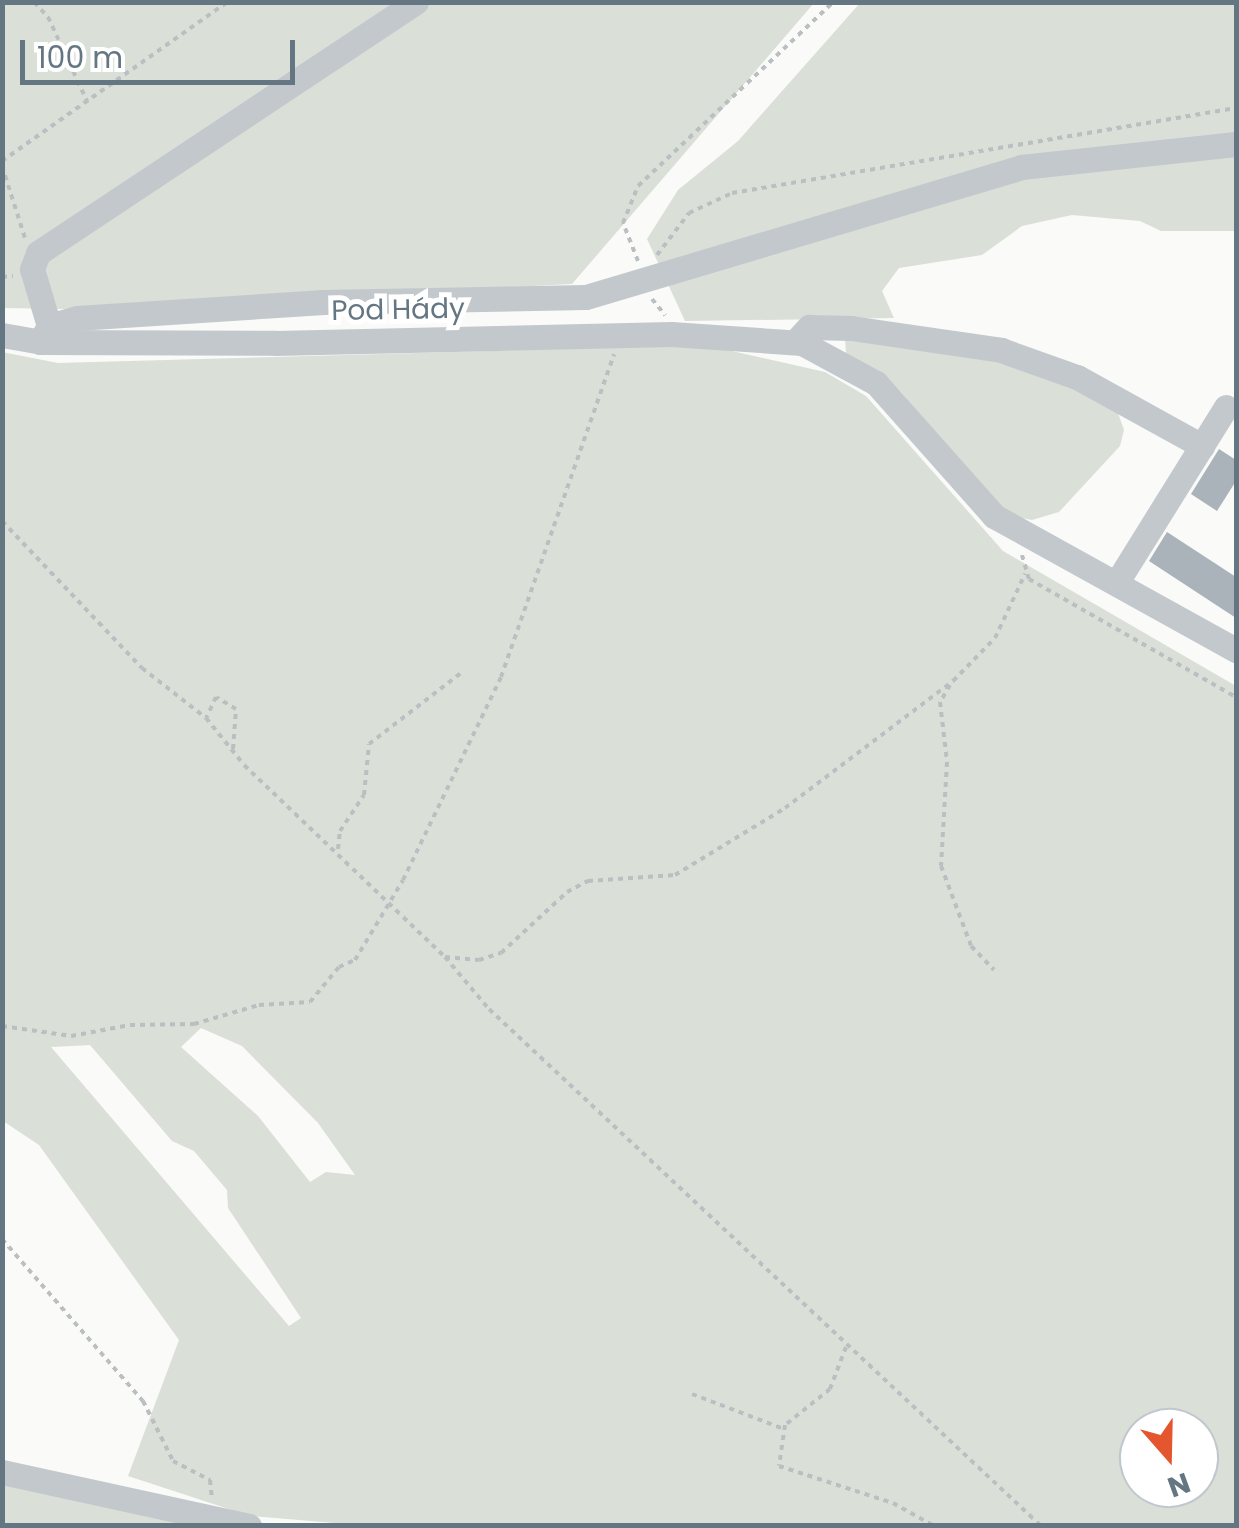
<!DOCTYPE html>
<meta charset="utf-8">
<style>
body{margin:0}
#map{position:relative;width:1239px;height:1528px;overflow:hidden;background:#fafaf8;font-family:Poppins,sans-serif}
div>[style]{position:absolute}
[style*='--x']{left:calc(var(--x)*1px);top:calc(var(--y)*1px);width:calc(var(--w)*1px);rotate:calc(var(--a)*1deg)}
.green>*{inset:0;background:#dadfd7}
.building>*{inset:0;background:#aab3b9}
.path>*{height:4px;margin-top:-2px;transform-origin:0;background:repeating-linear-gradient(90deg,#bbbfc2 0 5px,transparent 0 10px)}
.minor>*{height:25px;margin:-12.5px;padding:0 12.5px;transform-origin:12.5px;border-radius:12.5px;background:#c3c8cc}
span{translate:-50% -50%;white-space:nowrap;text-align:center;line-height:1.15;-webkit-text-stroke:10px #fff;paint-order:stroke}
.street-label{font-size:28px;color:#657683}
.frame{position:absolute;inset:0;border:5px solid #657683;pointer-events:none}
.north{position:absolute;left:1119px;top:1408px;width:100px;height:100px;box-sizing:border-box;background:#fff;border:2px solid #c1c8cd;border-radius:50%;rotate:160deg;font-size:28px;font-weight:700;line-height:40px;text-align:center;color:#657683}
.north::after{content:'';display:block;margin:auto;width:35px;height:45px;background:#e4572e;clip-path:polygon(50% 0,100% 100%,50% 72%,0 100%)}
.scale{position:absolute;left:20px;top:40px;width:275px;height:45px;box-sizing:border-box;border:5px solid #657683;border-top:0;padding-left:12px;font-size:30px;line-height:35px;white-space:nowrap;color:#657683;-webkit-text-stroke:8px #fff;paint-order:stroke}
</style>
<div id="map">
<div class="green">
<div style="clip-path:polygon(3px 3px,814px 3px,572px 284px,63px 309px,3px 308px)"></div>
<div style="clip-path:polygon(860px 3px,1236px 3px,1236px 231px,1161px 231px,1140px 221px,1072px 215px,1022px 226px,982px 255px,899px 268px,882px 291px,894px 318px,685px 321px,647px 239px,678px 190px,738px 141px)"></div>
<div style="clip-path:polygon(845px 339px,962px 350px,1079px 387px,1118px 413px,1124px 430px,1120px 446px,1059px 512px,1032px 520px,1012px 516px,981px 489px,901px 392px,846px 353px)"></div>
<div style="clip-path:polygon(evenodd,705px 345px,825px 372px,866px 396px,1003px 551px,1236px 686px,1236px 1525px,371px 1526px,250px 1516px,128px 1476px,179px 1340px,39px 1145px,3px 1121px,2px 352px,58px 363px,705px 345px,201px 1028px,242px 1046px,318px 1123px,355px 1175px,326px 1172px,310px 1182px,258px 1116px,181px 1047px,201px 1028px,705px 345px,90px 1045px,172px 1141px,194px 1151px,227px 1190px,228px 1208px,301px 1318px,289px 1326px,51px 1047px,90px 1045px,705px 345px,1139px 1428px,1199px 1428px,1199px 1488px,1139px 1488px,1139px 1428px)"></div>
<div style="clip-path:polygon(2px 1482px,214px 1525px,3px 1525px)"></div>
</div>
<div class="building">
<div style="clip-path:polygon(1219px 449px,1236px 460px,1236px 481px,1217px 511px,1191px 494px)"></div>
<div style="clip-path:polygon(1167px 532px,1236px 577px,1236px 618px,1149px 561px)"></div>
</div>
<div class="path">
<div style="--x:34;--y:2;--w:21;--a:47"></div>
<div style="--x:48;--y:17;--w:93;--a:65.1"></div>
<div style="--x:2;--y:161;--w:276;--a:-35.2"></div>
<div style="--x:2;--y:166;--w:76;--a:72.3"></div>
<div style="--x:657;--y:255;--w:53;--a:-52.7"></div>
<div style="--x:689;--y:213;--w:47;--a:-24.9"></div>
<div style="--x:732;--y:193;--w:511;--a:-9.57"></div>
<div style="--x:638;--y:261;--w:41;--a:-111.5"></div>
<div style="--x:623;--y:223;--w:40;--a:-68"></div>
<div style="--x:638;--y:186;--w:268;--a:-43.3"></div>
<div style="--x:2;--y:277;--w:11;--a:-5"></div>
<div style="--x:652;--y:299;--w:21;--a:51"></div>
<div style="--x:2;--y:521;--w:203;--a:46.4"></div>
<div style="--x:142;--y:668;--w:81;--a:38"></div>
<div style="--x:1022;--y:555;--w:25;--a:74"></div>
<div style="--x:1029;--y:579;--w:238;--a:29.7"></div>
<div style="--x:950;--y:685;--w:20;--a:120"></div>
<div style="--x:940;--y:702;--w:60;--a:83.3"></div>
<div style="--x:947;--y:762;--w:104;--a:93.3"></div>
<div style="--x:941;--y:866;--w:85;--a:69.4"></div>
<div style="--x:971;--y:946;--w:33;--a:46"></div>
<div style="--x:233;--y:749;--w:40;--a:-85.7"></div>
<div style="--x:236;--y:709;--w:23;--a:-149"></div>
<div style="--x:216;--y:697;--w:23;--a:115"></div>
<div style="--x:206;--y:718;--w:60;--a:51"></div>
<div style="--x:244;--y:765;--w:278;--a:43.7"></div>
<div style="--x:445;--y:957;--w:34;--a:5"></div>
<div style="--x:479;--y:960;--w:23;--a:-18"></div>
<div style="--x:501;--y:953;--w:90;--a:-42.7"></div>
<div style="--x:567;--y:892;--w:24;--a:-28"></div>
<div style="--x:588;--y:881;--w:87;--a:-3.9"></div>
<div style="--x:675;--y:875;--w:129;--a:-31.3"></div>
<div style="--x:785;--y:808;--w:211;--a:-37.1"></div>
<div style="--x:953;--y:681;--w:60;--a:-45.7"></div>
<div style="--x:995;--y:638;--w:71;--a:-64.9"></div>
<div style="--x:338;--y:849;--w:18;--a:-84"></div>
<div style="--x:340;--y:831;--w:43;--a:-56.3"></div>
<div style="--x:364;--y:795;--w:51;--a:-84.4"></div>
<div style="--x:369;--y:744;--w:118;--a:-37.7"></div>
<div style="--x:445;--y:957;--w:68;--a:49.8"></div>
<div style="--x:489;--y:1009;--w:756;--a:43.12"></div>
<div style="--x:2;--y:1026;--w:70;--a:8.2"></div>
<div style="--x:71;--y:1036;--w:60;--a:-10.6"></div>
<div style="--x:130;--y:1025;--w:64;--a:-0.9"></div>
<div style="--x:194;--y:1024;--w:68;--a:-16.3"></div>
<div style="--x:259;--y:1005;--w:51;--a:-3.4"></div>
<div style="--x:310;--y:1002;--w:45;--a:-50.4"></div>
<div style="--x:339;--y:967;--w:17;--a:-24"></div>
<div style="--x:355;--y:960;--w:93;--a:-59"></div>
<div style="--x:403;--y:880;--w:225;--a:-64.2"></div>
<div style="--x:501;--y:677;--w:342;--a:-70.7"></div>
<div style="--x:2;--y:1239;--w:215;--a:49"></div>
<div style="--x:143;--y:1401;--w:67;--a:63.4"></div>
<div style="--x:173;--y:1461;--w:42;--a:27.2"></div>
<div style="--x:210;--y:1480;--w:19;--a:84"></div>
<div style="--x:846;--y:1347;--w:45;--a:110.9"></div>
<div style="--x:830;--y:1389;--w:58;--a:141.3"></div>
<div style="--x:785;--y:1425;--w:41;--a:98.3"></div>
<div style="--x:779;--y:1466;--w:120;--a:18"></div>
<div style="--x:893;--y:1503;--w:47;--a:29.3"></div>
<div style="--x:692;--y:1394;--w:98;--a:20.8"></div>
</div>
<div class="minor">
<div style="--x:49;--y:326;--w:59;--a:-106.6"></div>
<div style="--x:32;--y:269;--w:17;--a:-69"></div>
<div style="--x:38;--y:253;--w:454;--a:-33.6"></div>
<div style="--x:2;--y:335;--w:39;--a:10"></div>
<div style="--x:40;--y:342;--w:235;--a:0.2"></div>
<div style="--x:275;--y:343;--w:396;--a:-1.3"></div>
<div style="--x:671;--y:334;--w:131;--a:3.9"></div>
<div style="--x:802;--y:343;--w:84;--a:28.4"></div>
<div style="--x:876;--y:383;--w:178;--a:48.4"></div>
<div style="--x:994;--y:516;--w:277;--a:29"></div>
<div style="--x:40;--y:342;--w:18;--a:-61"></div>
<div style="--x:49;--y:326;--w:29;--a:-16"></div>
<div style="--x:77;--y:318;--w:247;--a:-3.7"></div>
<div style="--x:323;--y:302;--w:263;--a:-1.1"></div>
<div style="--x:586;--y:297;--w:454;--a:-16.6"></div>
<div style="--x:1021;--y:167;--w:216;--a:-6.1"></div>
<div style="--x:795;--y:342;--w:21;--a:-47"></div>
<div style="--x:809;--y:327;--w:42;--a:1.4"></div>
<div style="--x:851;--y:328;--w:152;--a:8.3"></div>
<div style="--x:1001;--y:350;--w:81;--a:19.6"></div>
<div style="--x:1077;--y:377;--w:143;--a:28.9"></div>
<div style="--x:1117;--y:582;--w:206;--a:-58.1"></div>
<div style="--x:2;--y:1472;--w:253;--a:12.3"></div>
</div>
<div class="street-label">
<span style="left:398px;top:310px;rotate:-1deg">Pod Hády</span>
</div>
<div class="frame"></div>
<div class="north">N</div>
<div class="scale">100 m</div>
</div>
